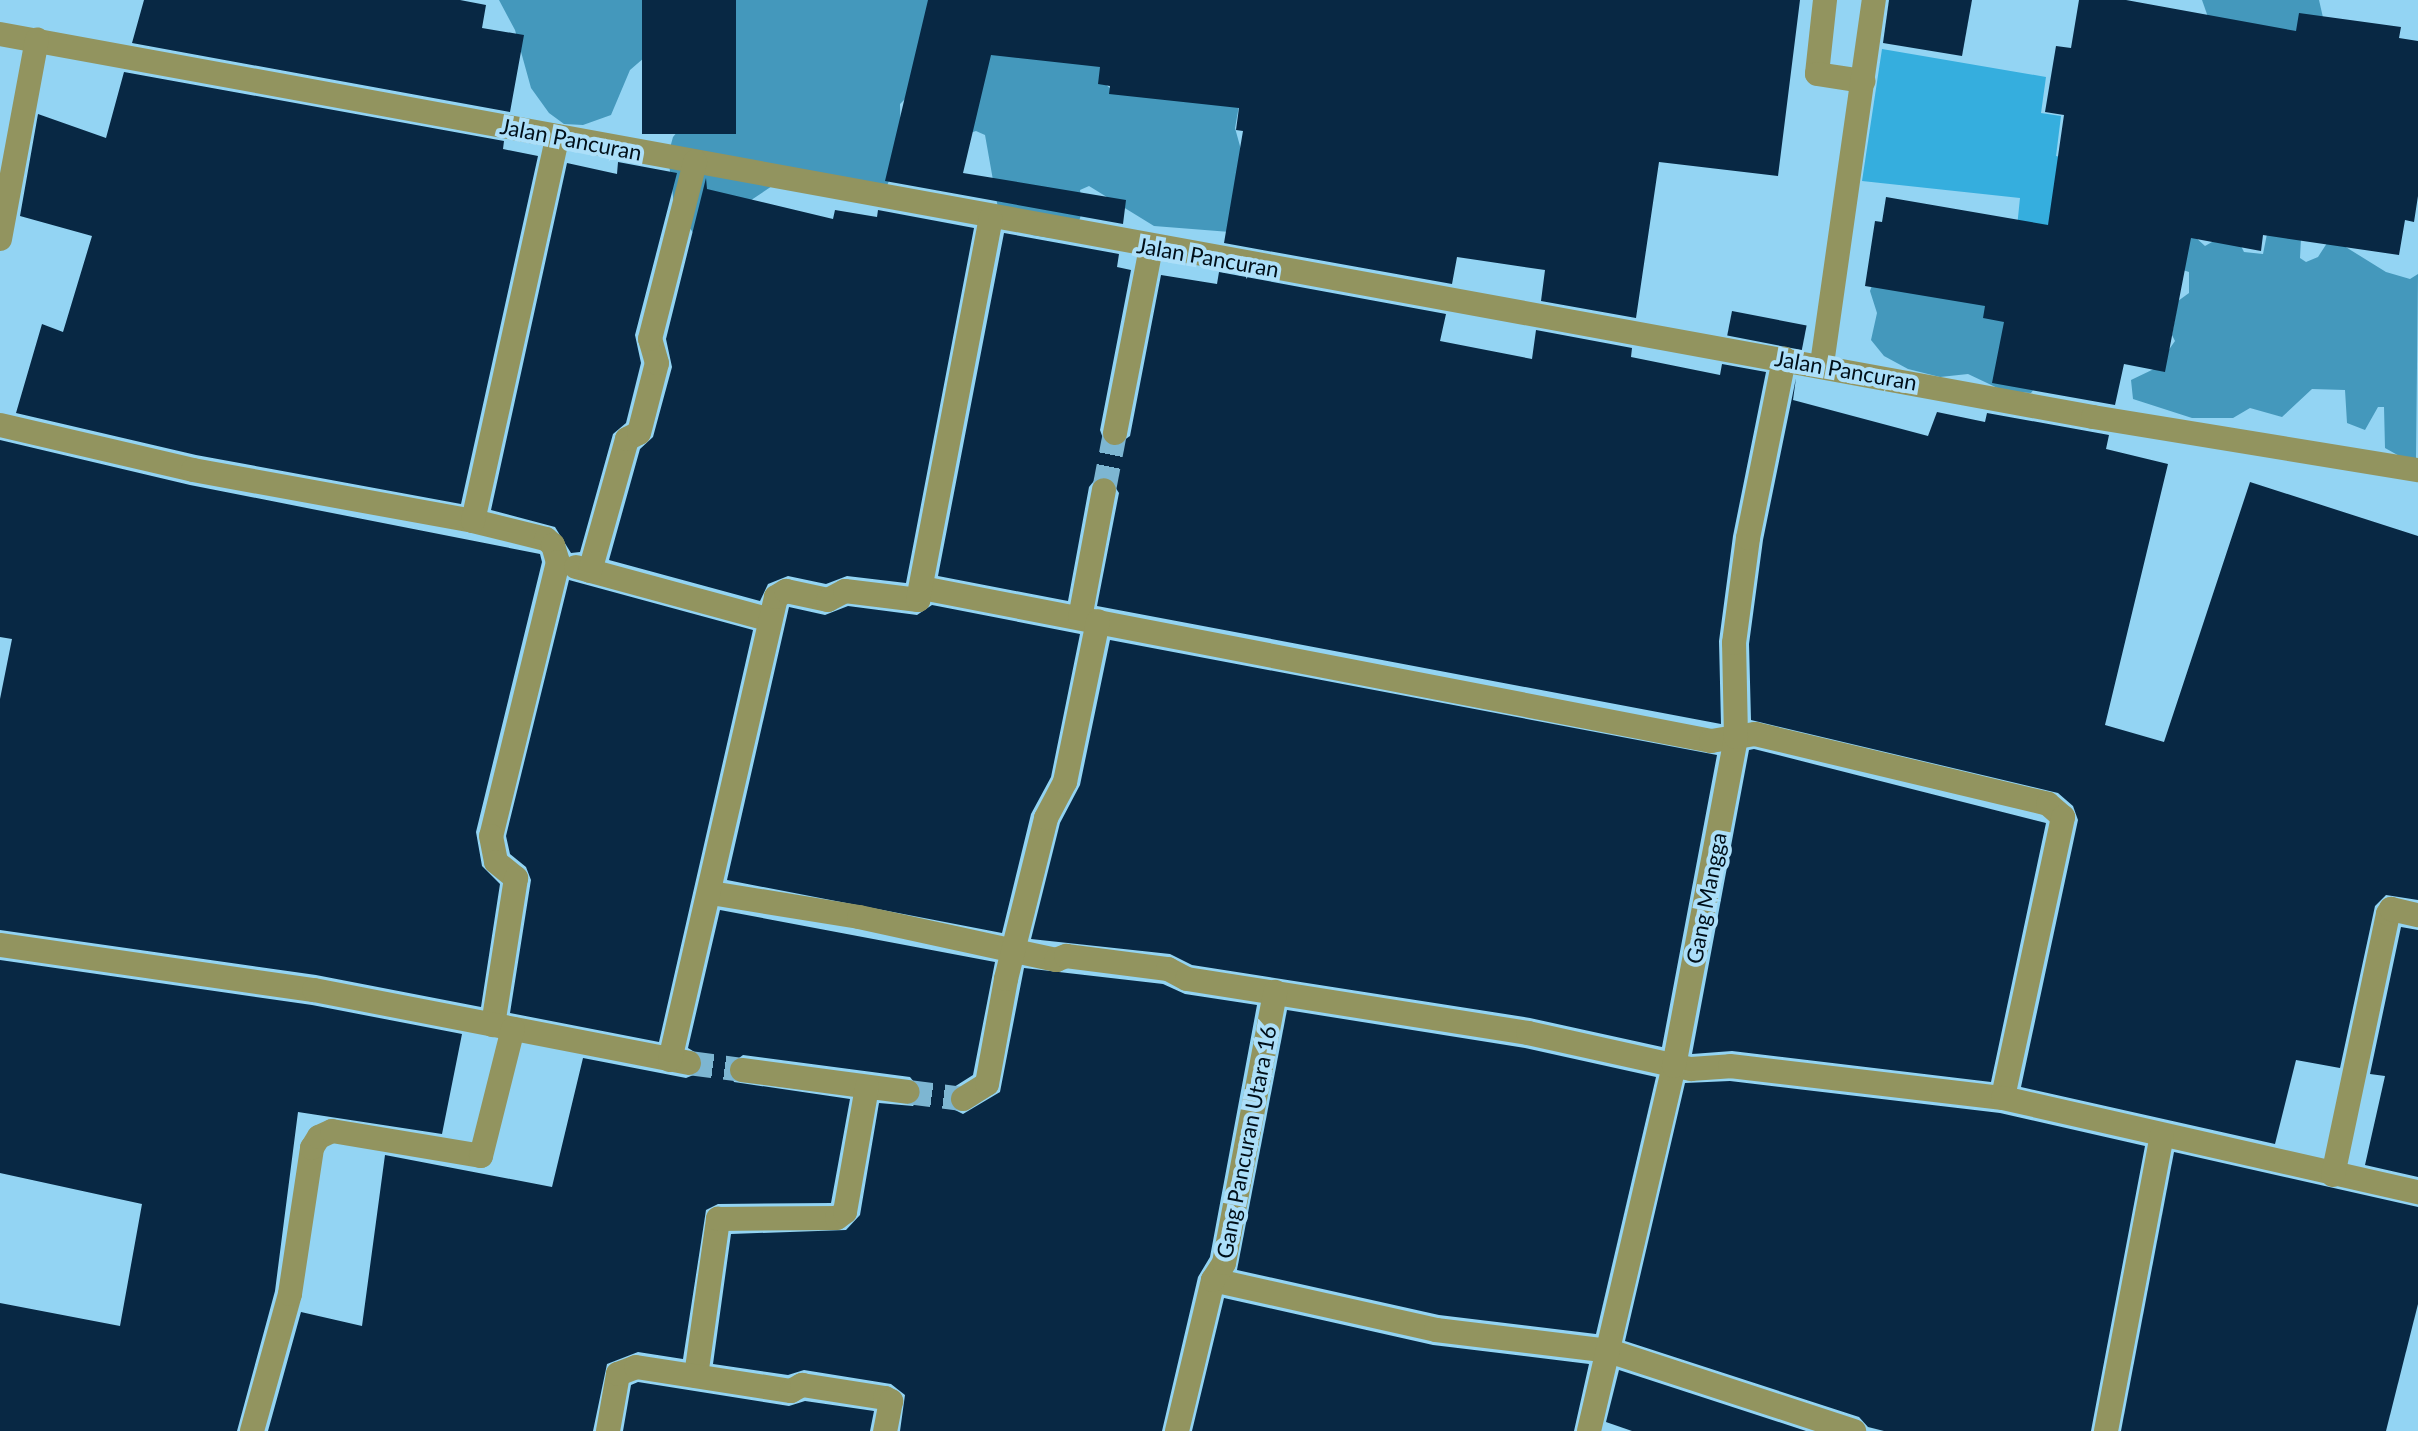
<!DOCTYPE html>
<style>
body{margin:0}
#map{position:relative;width:2418px;height:1431px;overflow:hidden;background:#93d4f3;font-family:Lato,sans-serif}
div>[style]{position:absolute}
[style*='--x']{left:calc(var(--x)*1px);top:calc(var(--y)*1px);width:calc(var(--w)*1px);rotate:calc(var(--a)*1deg)}
.green>*{inset:0;background:#35aede}
.forest>*{inset:0;background:#4498bc}
.building>*{inset:0;background:#082844;transform-origin:0 0}
.minor-tunnel>*{height:24px;margin-top:-12px;transform-origin:0;background:repeating-linear-gradient(90deg,#7db6d2 0 24px,transparent 0 36px)}
.minor>*{height:24px;margin:-12px;padding:0 12px;transform-origin:12px;border-radius:12px;background:#92945f}
span{translate:-50% -50%;white-space:nowrap;text-align:center;line-height:1.15;-webkit-text-stroke:8px #acdff9;paint-order:stroke}
.street-label{font-size:22px;color:#000f19}
</style>
<div id="map">
<div class="green">
<div style="clip-path:polygon(1882px 49px,2046px 77px,2041px 113px,2061px 116px,2056px 156px,2077px 160px,2086px 225px,2017px 227px,2020px 198px,1862px 181px)"></div>
</div>
<div class="forest">
<div style="clip-path:polygon(499px 0,1000px 0,1101px 45px,1104px 83px,1112px 90px,1242px 89px,1235px 128px,1243px 157px,1230px 232px,1154px 226px,1089px 186px,1080px 190px,1083px 209px,1077px 227px,1051px 238px,1032px 235px,999px 214px,985px 135px,976px 131px,948px 140px,913px 91px,900px 104px,901px 152px,886px 188px,784px 178px,696px 237px,674px 205px,668px 155px,673px 137px,725px 75px,733px 46px,729px 37px,659px 45px,630px 70px,611px 115px,583px 125px,564px 124px,549px 113px,531px 88px,515px 30px)"></div>
<div style="clip-path:polygon(2202px 0,2319px 0,2324px 22px,2317px 39px,2208px 17px)"></div>
<div style="clip-path:polygon(2268px 229px,2301px 238px,2300px 258px,2306px 262px,2318px 257px,2329px 240px,2336px 241px,2386px 272px,2410px 279px,2418px 274px,2416px 458px,2403px 458px,2385px 448px,2384px 407px,2378px 407px,2365px 430px,2347px 423px,2345px 390px,2312px 389px,2282px 417px,2250px 408px,2233px 418px,2192px 418px,2133px 399px,2131px 380px,2156px 368px,2175px 341px,2172px 335px,2178px 301px,2189px 293px,2189px 272px,2078px 236px,2194px 236px,2205px 246px,2233px 230px,2244px 252px,2263px 254px)"></div>
<div style="clip-path:polygon(1877px 272px,1996px 308px,2039px 382px,2031px 393px,2004px 391px,1968px 374px,1940px 377px,1908px 369px,1884px 356px,1871px 340px,1877px 313px,1870px 291px)"></div>
</div>
<div class="building">
<div style="clip-path:polygon(144px 0,460px 0,486px 5px,482px 28px,524px 35px,510px 112px,132px 43px)"></div>
<div style="left:642px;top:0;width:94px;height:134px"></div>
<div style="clip-path:polygon(928px 0,1800px 0,1778px 176px,1659px 162px,1636px 318px,1541px 301px,1545px 270px,1457px 257px,1452px 284px,1224px 243px,1243px 131px,1236px 130px,1239px 108px,1109px 94px,1110px 86px,1098px 84px,1100px 67px,991px 55px,963px 173px,1126px 200px,1123px 224px,885px 181px)"></div>
<div style="clip-path:polygon(1889px 0,1972px 0,1962px 56px,1883px 43px)"></div>
<div style="clip-path:polygon(2079px 0,2126px 0,2296px 31px,2299px 13px,2401px 27px,2399px 38px,2418px 41px,2418px 196px,2414px 222px,2405px 220px,2399px 255px,2263px 235px,2261px 251px,2191px 238px,2165px 372px,2124px 364px,2115px 405px,1992px 383px,2004px 322px,1983px 318px,1985px 306px,1865px 286px,1875px 221px,1882px 222px,1886px 197px,2048px 225px,2064px 115px,2045px 112px,2056px 46px,2071px 48px)"></div>
<div style="clip-path:polygon(124px 72px,504px 141px,503px 149px,538px 156px,461px 504px,196px 455px,16px 413px,42px 324px,63px 332px,92px 236px,20px 216px,38px 114px,106px 138px)"></div>
<div style="clip-path:polygon(618px 162px,677px 173px,635px 335px,641px 363px,626px 423px,613px 434px,580px 552px,571px 553px,555px 527px,491px 510px,567px 163px,617px 174px)"></div>
<div style="clip-path:polygon(706px 178px,707px 189px,833px 219px,835px 210px,877px 217px,878px 210px,974px 228px,906px 583px,847px 576px,826px 584px,788px 576px,768px 584px,760px 601px,609px 560px,640px 449px,653px 437px,672px 367px,666px 339px)"></div>
<div style="clip-path:polygon(1004px 233px,1119px 254px,1117px 267px,1131px 270px,1100px 430px,1105px 444px,1113px 448px,1130px 436px,1161px 275px,1217px 284px,1219px 272px,1446px 314px,1440px 341px,1532px 359px,1536px 330px,1632px 348px,1631px 357px,1720px 375px,1722px 364px,1766px 372px,1733px 536px,1719px 641px,1721px 724px,1097px 606px,1119px 493px,1108px 476px,1098px 476px,1089px 487px,1068px 601px,938px 576px)"></div>
<div style="left:1732px;top:311px;width:76px;height:25px;rotate:11deg"></div>
<div style="clip-path:polygon(1796px 378px,1793px 400px,1928px 436px,1937px 412px,1985px 422px,1987px 413px,2109px 435px,2106px 449px,2168px 464px,2105px 725px,2164px 742px,2250px 482px,2418px 536px,2418px 900px,2386px 895px,2375px 906px,2340px 1068px,2296px 1060px,2275px 1144px,2021px 1087px,2078px 820px,2073px 806px,2058px 793px,1751px 720px,1749px 644px,1763px 540px)"></div>
<div style="clip-path:polygon(0 440px,190px 485px,540px 554px,542px 562px,476px 832px,482px 866px,500px 884px,481px 1007px,316px 975px,0 930px,0 699px,12px 639px,0 637px)"></div>
<div style="clip-path:polygon(569px 580px,753px 630px,659px 1042px,510px 1013px,531px 880px,526px 867px,510px 854px,506px 836px)"></div>
<div style="clip-path:polygon(932px 605px,1080px 634px,1051px 777px,1031px 814px,1002px 933px,727px 880px,789px 607px,825px 615px,848px 606px,917px 615px)"></div>
<div style="clip-path:polygon(1110px 640px,1717px 755px,1662px 1047px,1530px 1018px,1192px 965px,1170px 954px,1031px 939px,1060px 823px,1080px 785px)"></div>
<div style="clip-path:polygon(1754px 749px,2046px 823px,1991px 1082px,1732px 1051px,1692px 1054px,1749px 750px)"></div>
<div style="clip-path:polygon(720px 910px,995px 962px,973px 1075px,954px 1087px,948px 1099px,951px 1108px,963px 1114px,1000px 1092px,1024px 968px,1163px 984px,1185px 994px,1257px 1005px,1210px 1257px,1198px 1277px,1162px 1431px,900px 1431px,905px 1395px,891px 1384px,804px 1370px,788px 1375px,713px 1364px,731px 1234px,846px 1230px,860px 1215px,879px 1103px,913px 1106px,923px 1093px,910px 1077px,743px 1055px,727px 1067px,734px 1082px,850px 1099px,831px 1203px,718px 1204px,706px 1210px,683px 1359px,638px 1352px,607px 1364px,593px 1431px,268px 1431px,301px 1312px,362px 1326px,385px 1155px,552px 1187px,583px 1058px,686px 1078px,701px 1072px,703px 1057px,688px 1048px)"></div>
<div style="clip-path:polygon(2401px 927px,2418px 930px,2418px 1177px,2365px 1165px,2385px 1076px,2370px 1074px)"></div>
<div style="clip-path:polygon(0 960px,312px 1005px,462px 1034px,442px 1134px,298px 1112px,275px 1291px,237px 1431px,0 1431px,0 1303px,120px 1326px,142px 1204px,0 1173px)"></div>
<div style="clip-path:polygon(1287px 1010px,1525px 1048px,1656px 1077px,1596px 1334px,1439px 1315px,1237px 1270px)"></div>
<div style="clip-path:polygon(1730px 1081px,2000px 1113px,2145px 1146px,2091px 1431px,1884px 1431px,1868px 1427px,1859px 1417px,1625px 1341px,1685px 1083px)"></div>
<div style="clip-path:polygon(2174px 1152px,2418px 1207px,2418px 1304px,2386px 1431px,2121px 1431px)"></div>
<div style="clip-path:polygon(1224px 1298px,1433px 1345px,1589px 1364px,1574px 1431px,1192px 1431px)"></div>
<div style="clip-path:polygon(1619px 1370px,1806px 1431px,1632px 1431px,1606px 1422px)"></div>
<div style="clip-path:polygon(638px 1382px,789px 1406px,805px 1401px,874px 1411px,870px 1431px,623px 1431px,631px 1385px)"></div>
</div>
<div class="minor-tunnel">
<div style="--x:1104;--y:490;--w:58;--a:-79.1"></div>
<div style="--x:689;--y:1063;--w:53;--a:7.5"></div>
<div style="--x:908;--y:1092;--w:55;--a:7.3"></div>
</div>
<div class="minor">
<div style="--x:1825;--y:0;--w:74;--a:96.2"></div>
<div style="--x:1817;--y:74;--w:47;--a:8.7"></div>
<div style="--x:0;--y:34;--w:2128;--a:10.37"></div>
<div style="--x:2093;--y:417;--w:329;--a:9.3"></div>
<div style="--x:0;--y:239;--w:203;--a:-79.5"></div>
<div style="--x:1822;--y:364;--w:368;--a:-81.9"></div>
<div style="--x:0;--y:425;--w:198;--a:13.1"></div>
<div style="--x:193;--y:470;--w:285;--a:10.3"></div>
<div style="--x:473;--y:521;--w:75;--a:13.9"></div>
<div style="--x:546;--y:539;--w:9;--a:41"></div>
<div style="--x:553;--y:545;--w:18;--a:74"></div>
<div style="--x:558;--y:562;--w:282;--a:103.7"></div>
<div style="--x:491;--y:836;--w:26;--a:79"></div>
<div style="--x:496;--y:862;--w:26;--a:39"></div>
<div style="--x:516;--y:878;--w:149;--a:98.9"></div>
<div style="--x:1115;--y:433;--w:189;--a:-79"></div>
<div style="--x:473;--y:521;--w:394;--a:-77.6"></div>
<div style="--x:576;--y:567;--w:199;--a:15.2"></div>
<div style="--x:590;--y:571;--w:137;--a:-74.3"></div>
<div style="--x:627;--y:439;--w:13;--a:-27"></div>
<div style="--x:639;--y:433;--w:72;--a:-75.6"></div>
<div style="--x:657;--y:363;--w:25;--a:-106"></div>
<div style="--x:650;--y:339;--w:183;--a:-75.7"></div>
<div style="--x:922;--y:588;--w:804;--a:10.97"></div>
<div style="--x:1711;--y:741;--w:45;--a:-9"></div>
<div style="--x:1755;--y:734;--w:301;--a:13.4"></div>
<div style="--x:2048;--y:804;--w:20;--a:41"></div>
<div style="--x:2063;--y:817;--w:287;--a:102.1"></div>
<div style="--x:1080;--y:618;--w:130;--a:-79.4"></div>
<div style="--x:711;--y:893;--w:150;--a:9.2"></div>
<div style="--x:859;--y:917;--w:202;--a:12.3"></div>
<div style="--x:1056;--y:960;--w:11;--a:-22"></div>
<div style="--x:1066;--y:956;--w:103;--a:7.3"></div>
<div style="--x:1168;--y:969;--w:21;--a:28"></div>
<div style="--x:1187;--y:979;--w:345;--a:9"></div>
<div style="--x:1528;--y:1033;--w:167;--a:12.5"></div>
<div style="--x:1691;--y:1069;--w:39;--a:-4"></div>
<div style="--x:1730;--y:1066;--w:275;--a:6.7"></div>
<div style="--x:2003;--y:1098;--w:426;--a:12.8"></div>
<div style="--x:0;--y:945;--w:317;--a:8.2"></div>
<div style="--x:314;--y:990;--w:382;--a:11"></div>
<div style="--x:670;--y:1060;--w:475;--a:-77.1"></div>
<div style="--x:776;--y:597;--w:12;--a:-31"></div>
<div style="--x:786;--y:591;--w:43;--a:12.1"></div>
<div style="--x:828;--y:600;--w:19;--a:-28"></div>
<div style="--x:845;--y:591;--w:74;--a:7"></div>
<div style="--x:918;--y:600;--w:388;--a:-79.2"></div>
<div style="--x:742;--y:1070;--w:167;--a:7.5"></div>
<div style="--x:963;--y:1099;--w:28;--a:-32"></div>
<div style="--x:987;--y:1084;--w:107;--a:-79.7"></div>
<div style="--x:1006;--y:979;--w:166;--a:-76"></div>
<div style="--x:1046;--y:818;--w:41;--a:-62.2"></div>
<div style="--x:1065;--y:782;--w:164;--a:-78.4"></div>
<div style="--x:2333;--y:1175;--w:267;--a:-78.1"></div>
<div style="--x:2388;--y:914;--w:6;--a:-59"></div>
<div style="--x:2391;--y:909;--w:28;--a:13"></div>
<div style="--x:1213;--y:1280;--w:229;--a:12.6"></div>
<div style="--x:1436;--y:1330;--w:174;--a:6.9"></div>
<div style="--x:1609;--y:1351;--w:258;--a:18.1"></div>
<div style="--x:696;--y:1376;--w:159;--a:-82"></div>
<div style="--x:718;--y:1219;--w:119;--a:-0.5"></div>
<div style="--x:837;--y:1218;--w:10;--a:-37"></div>
<div style="--x:845;--y:1212;--w:127;--a:-80"></div>
<div style="--x:252;--y:1431;--w:142;--a:-74.5"></div>
<div style="--x:290;--y:1294;--w:148;--a:-81.4"></div>
<div style="--x:312;--y:1148;--w:13;--a:-58"></div>
<div style="--x:319;--y:1137;--w:14;--a:-25"></div>
<div style="--x:332;--y:1131;--w:151;--a:9.5"></div>
<div style="--x:481;--y:1156;--w:131;--a:-75.9"></div>
<div style="--x:608;--y:1431;--w:58;--a:-80"></div>
<div style="--x:618;--y:1374;--w:19;--a:-21"></div>
<div style="--x:636;--y:1367;--w:157;--a:8.8"></div>
<div style="--x:791;--y:1391;--w:13;--a:-29"></div>
<div style="--x:802;--y:1385;--w:84;--a:8.9"></div>
<div style="--x:885;--y:1398;--w:7;--a:27"></div>
<div style="--x:891;--y:1401;--w:31;--a:101"></div>
<div style="--x:1177;--y:1431;--w:155;--a:-76.6"></div>
<div style="--x:1213;--y:1280;--w:20;--a:-57"></div>
<div style="--x:1224;--y:1263;--w:276;--a:-79.3"></div>
<div style="--x:1589;--y:1431;--w:375;--a:-76.9"></div>
<div style="--x:1674;--y:1066;--w:335;--a:-79.3"></div>
<div style="--x:1736;--y:737;--w:94;--a:-91.2"></div>
<div style="--x:1734;--y:643;--w:106;--a:-82.4"></div>
<div style="--x:1748;--y:538;--w:183;--a:-78.6"></div>
<div style="--x:2106;--y:1431;--w:300;--a:-79.3"></div>
</div>
<div class="street-label">
<span style="left:571px;top:139px;rotate:11deg">Jalan Pancuran</span>
<span style="left:1208px;top:257px;rotate:10deg">Jalan Pancuran</span>
<span style="left:1846px;top:370px;rotate:10deg">Jalan Pancuran</span>
<span style="left:1706px;top:898px;rotate:-79deg">Gang Mangga</span>
<span style="left:1246px;top:1142px;rotate:-79deg">Gang Pancuran Utara 16</span>
</div>
</div>
